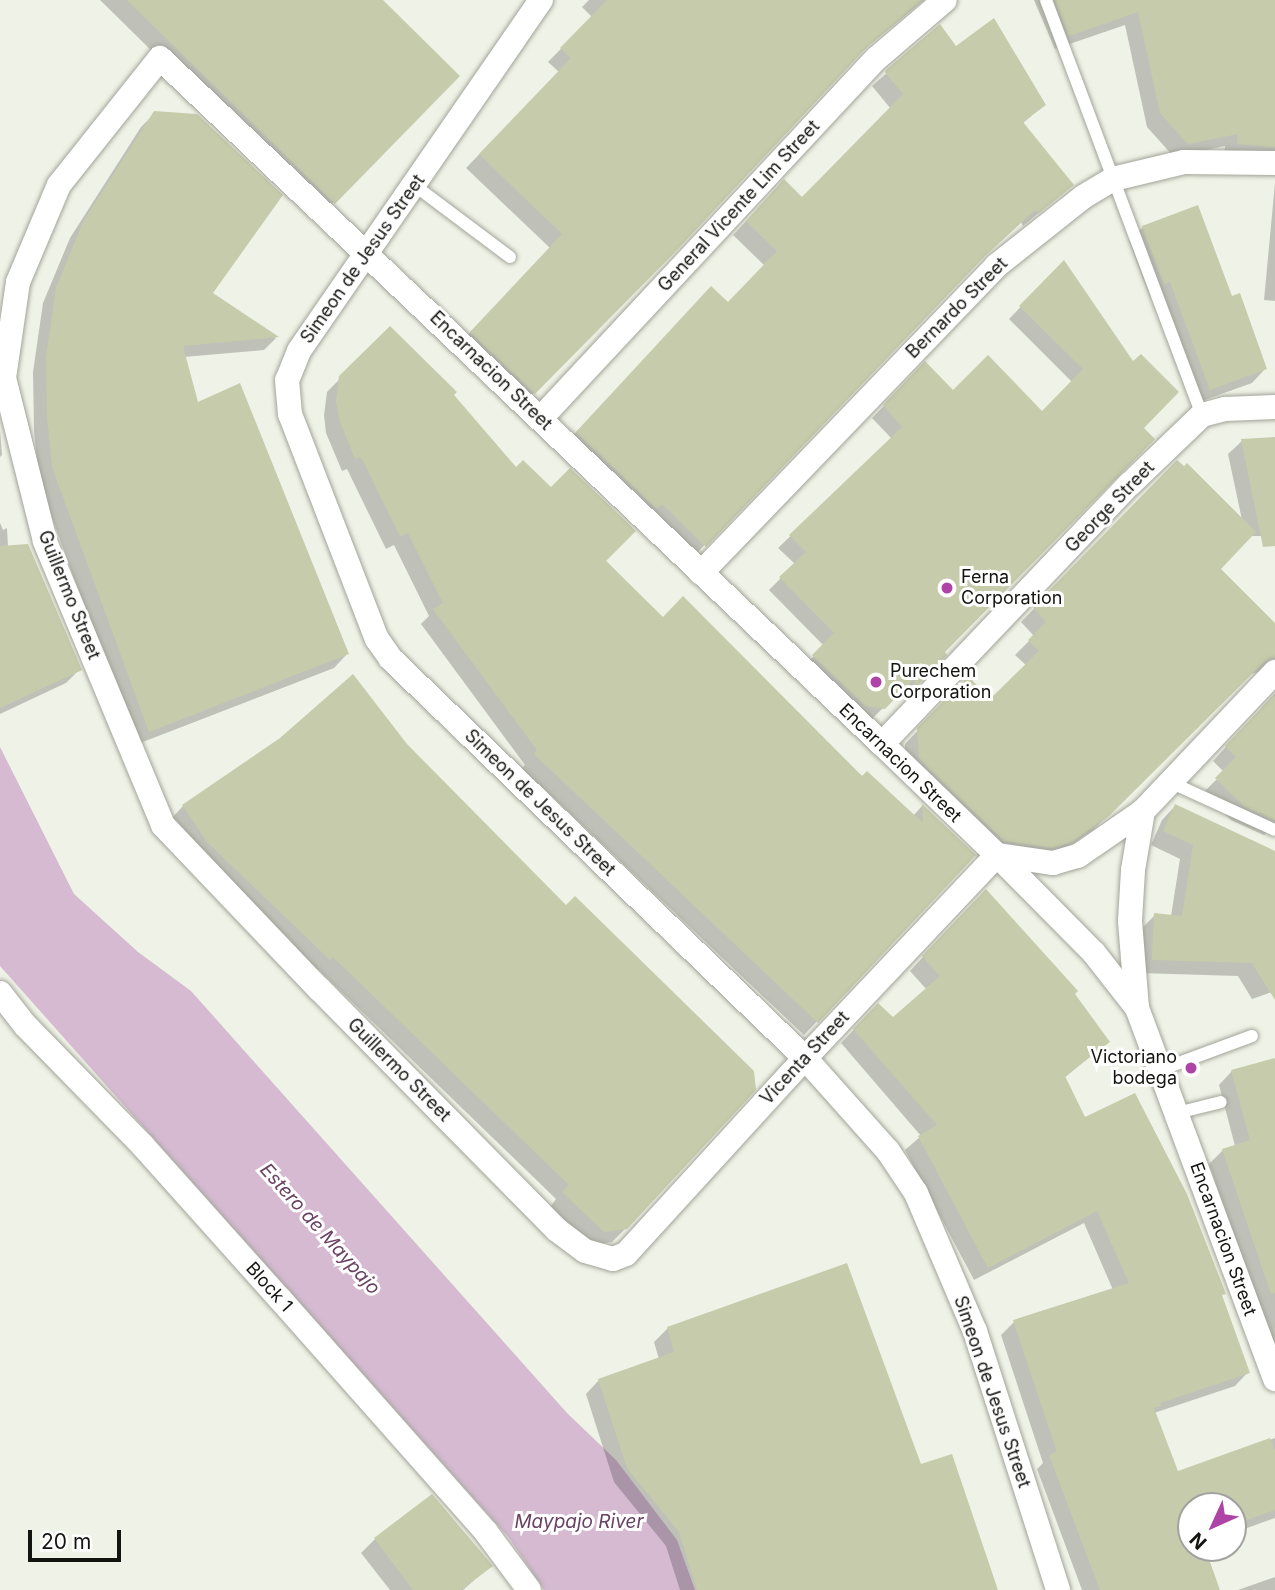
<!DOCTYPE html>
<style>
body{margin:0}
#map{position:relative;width:1275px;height:1590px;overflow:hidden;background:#eff2e6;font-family:Inter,sans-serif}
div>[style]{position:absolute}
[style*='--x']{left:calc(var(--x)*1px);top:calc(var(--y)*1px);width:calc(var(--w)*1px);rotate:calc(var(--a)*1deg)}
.water>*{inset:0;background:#d5bad1}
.shadow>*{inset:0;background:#0003}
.building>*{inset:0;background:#c6ccab}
.roads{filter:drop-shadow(0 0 2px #a2a499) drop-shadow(0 0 2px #a2a499)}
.lane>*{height:12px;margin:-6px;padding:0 6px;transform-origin:6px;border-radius:6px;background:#fff}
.street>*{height:24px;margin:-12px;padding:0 12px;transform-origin:12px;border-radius:12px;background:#fff}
.dots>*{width:19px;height:19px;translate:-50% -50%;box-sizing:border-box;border:4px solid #fff;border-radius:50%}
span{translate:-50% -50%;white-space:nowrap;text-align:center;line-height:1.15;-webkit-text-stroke:6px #fff;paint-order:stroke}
.street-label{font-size:18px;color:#141511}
.poi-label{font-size:18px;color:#141511}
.left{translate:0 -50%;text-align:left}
.right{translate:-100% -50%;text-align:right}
.water-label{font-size:19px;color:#694264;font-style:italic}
.north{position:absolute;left:1177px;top:1492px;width:70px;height:70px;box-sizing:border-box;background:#fff;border:2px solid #a1a1a0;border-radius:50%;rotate:225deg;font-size:19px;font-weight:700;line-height:28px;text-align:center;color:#141511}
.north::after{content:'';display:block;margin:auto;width:24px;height:32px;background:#ae44a6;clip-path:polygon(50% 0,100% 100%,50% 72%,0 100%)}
.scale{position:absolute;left:28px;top:1530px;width:93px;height:32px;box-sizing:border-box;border:4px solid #141511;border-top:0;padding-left:9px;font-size:21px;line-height:24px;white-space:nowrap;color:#141511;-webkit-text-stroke:5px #fff;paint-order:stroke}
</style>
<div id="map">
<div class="water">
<div style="clip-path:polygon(0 747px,74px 894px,138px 952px,191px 991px,567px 1413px,616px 1460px,677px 1540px,695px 1590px,544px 1590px,509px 1538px,0 966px)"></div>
</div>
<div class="shadow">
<div style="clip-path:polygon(100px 0,380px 0,458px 76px,320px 216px)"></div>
<div style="clip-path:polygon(589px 0,924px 0,855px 57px,676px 249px,521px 406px,457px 346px,550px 248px,466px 168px,559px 72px,548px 62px,592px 17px,582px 7px)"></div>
<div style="clip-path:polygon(1034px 0,1275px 0,1275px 174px,1224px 157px,1225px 146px,1174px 157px,1147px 127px,1125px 25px,1055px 49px)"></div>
<div style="clip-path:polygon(939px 27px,955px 49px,1044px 105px,1022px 124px,1072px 185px,1023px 226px,1021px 222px,974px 265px,691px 559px,563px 446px,698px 302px,727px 304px,765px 266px,733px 235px,771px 195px,802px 199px,891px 109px,872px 86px)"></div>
<div style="clip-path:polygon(155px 113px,211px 293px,276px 338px,264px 350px,184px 357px,197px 405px,347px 654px,334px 668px,135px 745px,39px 482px,34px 430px,33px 372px,43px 303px,70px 238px,141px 127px)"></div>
<div style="clip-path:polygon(1275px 183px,1275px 301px,1264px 300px)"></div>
<div style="clip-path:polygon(1143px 227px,1231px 298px,1265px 369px,1252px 383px,1196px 403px,1157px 294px,1150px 297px,1129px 241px)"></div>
<div style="clip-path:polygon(1063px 263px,1142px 428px,942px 652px,944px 655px,903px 697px,903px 688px,871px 720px,802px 668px,824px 646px,769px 590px,795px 564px,778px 548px,892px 439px,872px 418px,925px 364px,953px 393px,1041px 414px,1072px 382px,1009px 319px)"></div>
<div style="clip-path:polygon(390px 328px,516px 469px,663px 619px,913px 816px,922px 806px,974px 856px,804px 1035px,522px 768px,525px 765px,421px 624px,429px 616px,394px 545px,386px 549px,347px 469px,342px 471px,326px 433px,324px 415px,327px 392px)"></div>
<div style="clip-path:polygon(0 430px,2px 455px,0 457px)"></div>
<div style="clip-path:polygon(1275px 438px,1275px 536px,1250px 536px,1218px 569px,1275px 625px,1275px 685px,1263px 670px,1249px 675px,1093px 830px,1056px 855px,990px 854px,906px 773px,905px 744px,968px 678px,990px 701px,1027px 666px,1015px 655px,1034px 636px,1021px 622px,1177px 462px,1242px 520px,1228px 454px,1242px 441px)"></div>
<div style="clip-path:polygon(0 523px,3px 530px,7px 528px,8px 547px,80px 669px,66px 683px,0 714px)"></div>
<div style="clip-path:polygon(1275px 693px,1275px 824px,1264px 835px,1231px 820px,1203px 793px,1224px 772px,1213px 761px)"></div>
<div style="clip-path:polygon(405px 745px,566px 907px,626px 1228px,612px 1242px,590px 1245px,550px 1207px,556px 1199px,318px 969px,315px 972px,170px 820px,183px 806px)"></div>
<div style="clip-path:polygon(1175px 806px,1275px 853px,1275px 991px,1252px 999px,1238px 976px,1139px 973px,1141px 929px,1155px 915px,1171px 916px,1180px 859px,1151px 845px,1162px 820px)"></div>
<div style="clip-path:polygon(972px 904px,1073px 994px,1108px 1042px,1064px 1078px,1084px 1119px,1224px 1293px,1221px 1296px,1248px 1372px,1235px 1386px,1154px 1413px,1177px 1473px,1275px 1438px,1275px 1518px,1233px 1533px,1233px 1506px,1191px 1506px,1191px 1548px,1204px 1548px,1219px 1590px,1082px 1590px,1037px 1469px,1043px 1463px,1001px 1335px,1014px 1322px,1113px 1290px,1084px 1223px,974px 1280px,905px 1150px,921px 1136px,841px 1043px,878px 1005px,893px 1020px,927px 990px,910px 971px)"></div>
<div style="clip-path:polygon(1275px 1060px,1275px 1353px,1209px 1164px,1223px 1150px,1235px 1146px,1219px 1085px,1232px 1071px)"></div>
<div style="clip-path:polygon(668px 1328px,920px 1466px,996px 1590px,680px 1590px,666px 1546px,614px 1482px,586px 1394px,599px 1380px,659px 1359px,654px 1342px)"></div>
<div style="clip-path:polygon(375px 1539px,490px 1566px,463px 1590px,390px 1590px,361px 1553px)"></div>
<div style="clip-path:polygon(1275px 1577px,1275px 1590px,1238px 1590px)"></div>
</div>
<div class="building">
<div style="clip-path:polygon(127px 0,383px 0,460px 76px,335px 204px)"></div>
<div style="clip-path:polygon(607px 0,922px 0,866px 48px,677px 250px,535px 394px,470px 332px,562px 234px,479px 154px,571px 58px,560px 48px)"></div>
<div style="clip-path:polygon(1055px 0,1275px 0,1275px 147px,1237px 144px,1238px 134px,1188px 144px,1160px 113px,1138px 12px,1069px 36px)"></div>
<div style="clip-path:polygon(994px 18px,1046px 105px,1023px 122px,1074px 185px,1038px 214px,1035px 210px,985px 256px,706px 547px,662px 504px,657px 509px,576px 432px,711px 286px,728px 302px,777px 251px,746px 221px,784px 179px,802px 197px,903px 94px,885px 72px,887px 69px,940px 24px,956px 46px)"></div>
<div style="clip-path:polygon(154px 111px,197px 114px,283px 195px,213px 293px,279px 337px,183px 346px,198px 402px,240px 383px,349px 654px,149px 732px,52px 467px,47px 415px,46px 357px,56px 288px,83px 222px)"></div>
<div style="clip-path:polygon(1198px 205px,1232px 296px,1240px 293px,1267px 369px,1210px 390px,1170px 282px,1164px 284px,1142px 226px)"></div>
<div style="clip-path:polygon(1064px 260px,1133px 361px,1141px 354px,1179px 392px,1144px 428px,1155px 439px,945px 652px,947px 655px,915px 688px,914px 679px,885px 709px,866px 706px,812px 655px,834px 633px,779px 577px,806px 552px,789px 535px,902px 427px,883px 405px,925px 361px,953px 390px,988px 355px,1042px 411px,1083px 369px,1019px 306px)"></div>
<div style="clip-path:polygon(390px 326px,457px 392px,454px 395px,516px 467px,523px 460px,551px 487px,570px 468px,636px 531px,606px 561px,663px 617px,683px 596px,862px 776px,867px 771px,923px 823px,922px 804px,976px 855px,818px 1023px,534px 754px,537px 750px,433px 609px,443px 603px,408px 533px,400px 536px,361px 457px,355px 459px,339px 419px,336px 401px,339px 376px)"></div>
<div style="clip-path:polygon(1275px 437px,1275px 546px,1263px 547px,1241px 439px)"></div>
<div style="clip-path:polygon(1177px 460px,1184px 466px,1187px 463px,1256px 532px,1221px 569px,1275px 623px,1275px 658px,1264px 662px,1109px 816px,1072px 842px,1052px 848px,1004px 841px,919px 759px,917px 728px,968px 676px,990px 699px,1039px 651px,1028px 640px,1046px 622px,1033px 607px)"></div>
<div style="clip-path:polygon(28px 544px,82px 670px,0 708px,0 546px)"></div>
<div style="clip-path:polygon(353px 674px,407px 744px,566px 905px,575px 896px,754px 1071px,756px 1090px,627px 1229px,604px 1232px,562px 1192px,569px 1185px,333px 957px,330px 960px,208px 843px,182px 805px,280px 738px)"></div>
<div style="clip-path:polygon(1275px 694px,1275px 820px,1245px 807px,1215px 778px,1236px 757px,1225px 746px)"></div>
<div style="clip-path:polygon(1175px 804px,1275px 851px,1275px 1000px,1252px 963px,1152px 960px,1154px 913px,1182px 916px,1193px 845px,1163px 831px)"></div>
<div style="clip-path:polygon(986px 889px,1078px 991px,1075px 994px,1110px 1042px,1065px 1076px,1085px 1117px,1135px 1093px,1187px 1194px,1226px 1294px,1222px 1295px,1250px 1373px,1160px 1403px,1161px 1406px,1154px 1408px,1178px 1471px,1270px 1438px,1275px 1451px,1275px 1510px,1233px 1525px,1233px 1506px,1191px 1506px,1191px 1548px,1205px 1548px,1220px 1590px,1100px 1590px,1049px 1455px,1057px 1452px,1013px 1320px,1129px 1283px,1097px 1211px,988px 1268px,918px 1136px,937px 1125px,853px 1029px,878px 1003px,893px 1017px,940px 976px,922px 956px)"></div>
<div style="clip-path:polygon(1275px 1058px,1275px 1293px,1271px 1294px,1222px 1149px,1250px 1140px,1231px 1070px)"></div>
<div style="clip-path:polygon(847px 1263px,921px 1464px,952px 1454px,998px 1590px,697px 1590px,679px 1532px,627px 1468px,598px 1379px,674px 1352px,667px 1327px)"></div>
<div style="clip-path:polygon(432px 1494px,493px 1566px,461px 1590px,413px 1590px,374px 1538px)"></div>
</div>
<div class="roads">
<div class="lane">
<div style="--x:1046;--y:0;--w:443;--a:69.4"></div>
<div style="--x:414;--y:185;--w:120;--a:36.9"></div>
<div style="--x:1170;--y:782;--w:115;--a:24.6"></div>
<div style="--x:1160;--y:1070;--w:98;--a:-20.3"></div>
<div style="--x:1177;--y:1113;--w:45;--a:-14"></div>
</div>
<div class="street">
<div style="--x:541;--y:0;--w:426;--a:124.6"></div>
<div style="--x:299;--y:351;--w:31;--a:112"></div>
<div style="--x:287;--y:380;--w:34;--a:85"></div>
<div style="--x:290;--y:414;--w:241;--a:68.9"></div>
<div style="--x:377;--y:639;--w:24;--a:55"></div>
<div style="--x:391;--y:659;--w:575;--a:43.94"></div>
<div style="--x:805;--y:1058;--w:125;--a:48.3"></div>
<div style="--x:888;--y:1151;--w:50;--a:56.3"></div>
<div style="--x:916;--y:1193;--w:150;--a:66.9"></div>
<div style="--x:975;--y:1331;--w:272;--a:72.2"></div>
<div style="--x:541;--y:418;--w:492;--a:-47"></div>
<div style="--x:877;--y:58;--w:89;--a:-40.5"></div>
<div style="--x:701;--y:573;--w:426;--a:-46.1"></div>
<div style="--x:996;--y:266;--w:111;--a:-38.4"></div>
<div style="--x:1083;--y:197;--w:35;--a:-31"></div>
<div style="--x:1113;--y:179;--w:73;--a:-13.5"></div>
<div style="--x:1184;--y:162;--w:91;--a:0.6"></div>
<div style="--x:882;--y:744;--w:359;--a:-46.4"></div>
<div style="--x:1130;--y:484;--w:100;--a:-43.8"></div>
<div style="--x:1202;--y:415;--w:24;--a:-15"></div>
<div style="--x:1225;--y:409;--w:50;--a:-2.3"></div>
<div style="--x:997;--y:855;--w:279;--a:133.4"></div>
<div style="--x:805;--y:1058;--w:265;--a:132.4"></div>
<div style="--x:626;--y:1254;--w:14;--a:159"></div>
<div style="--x:613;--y:1259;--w:29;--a:-164"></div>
<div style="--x:585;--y:1251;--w:36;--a:-143"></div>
<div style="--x:556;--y:1229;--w:337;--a:-134.6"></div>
<div style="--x:319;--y:989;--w:226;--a:-133.6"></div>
<div style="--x:163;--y:825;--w:308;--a:-112.6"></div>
<div style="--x:45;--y:541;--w:168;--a:-104.1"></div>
<div style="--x:4;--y:378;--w:97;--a:-81.7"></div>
<div style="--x:18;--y:282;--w:105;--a:-67.1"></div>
<div style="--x:59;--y:185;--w:162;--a:-51.5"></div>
<div style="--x:160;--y:58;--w:996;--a:43.54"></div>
<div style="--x:882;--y:744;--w:160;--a:44"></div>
<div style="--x:997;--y:855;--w:138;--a:45.3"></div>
<div style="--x:1094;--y:953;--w:70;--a:52"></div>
<div style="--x:1137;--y:1008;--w:396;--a:69.6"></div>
<div style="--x:998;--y:855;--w:56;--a:8.3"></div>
<div style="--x:1053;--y:863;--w:26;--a:-16"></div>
<div style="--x:1078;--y:856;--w:79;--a:-34.7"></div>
<div style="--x:0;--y:993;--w:41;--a:52"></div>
<div style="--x:25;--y:1025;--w:169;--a:45.7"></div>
<div style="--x:143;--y:1146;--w:205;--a:48.2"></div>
<div style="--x:280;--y:1299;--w:311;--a:48.5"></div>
<div style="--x:486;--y:1532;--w:72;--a:53.4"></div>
<div style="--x:1137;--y:1008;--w:87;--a:-94.6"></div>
<div style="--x:1130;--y:921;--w:51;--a:-86.6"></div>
<div style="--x:1133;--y:870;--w:60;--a:-80.4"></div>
<div style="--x:1143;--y:811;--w:192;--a:-46.5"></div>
</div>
</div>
<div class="dots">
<div style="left:947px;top:588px;background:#ae44a6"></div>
<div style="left:876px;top:682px;background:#ae44a6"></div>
<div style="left:1191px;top:1068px;background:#ae44a6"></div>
</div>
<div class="street-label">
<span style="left:739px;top:206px;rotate:-47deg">General Vicente Lim Street</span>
<span style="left:363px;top:259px;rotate:-55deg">Simeon de Jesus Street</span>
<span style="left:957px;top:308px;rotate:-45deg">Bernardo Street</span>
<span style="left:491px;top:371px;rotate:44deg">Encarnacion Street</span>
<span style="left:1110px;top:507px;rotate:-46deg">George Street</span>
<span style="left:69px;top:595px;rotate:68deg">Guillermo Street</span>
<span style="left:900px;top:763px;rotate:44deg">Encarnacion Street</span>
<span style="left:540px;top:803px;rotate:44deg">Simeon de Jesus Street</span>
<span style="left:805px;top:1058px;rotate:-47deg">Vicenta Street</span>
<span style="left:399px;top:1070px;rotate:45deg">Guillermo Street</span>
<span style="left:1223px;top:1239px;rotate:70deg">Encarnacion Street</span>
<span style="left:269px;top:1287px;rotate:48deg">Block 1</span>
<span style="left:992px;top:1392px;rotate:71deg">Simeon de Jesus Street</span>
</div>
<div class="poi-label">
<span class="left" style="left:961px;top:588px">Ferna<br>Corporation</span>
<span class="left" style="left:890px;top:682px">Purechem<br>Corporation</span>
<span class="right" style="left:1177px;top:1068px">Victoriano<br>bodega</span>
</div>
<div class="water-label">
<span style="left:320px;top:1229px;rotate:48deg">Estero de Maypajo</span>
<span style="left:579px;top:1522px">Maypajo River</span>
</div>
<div class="north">N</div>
<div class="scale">20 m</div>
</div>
